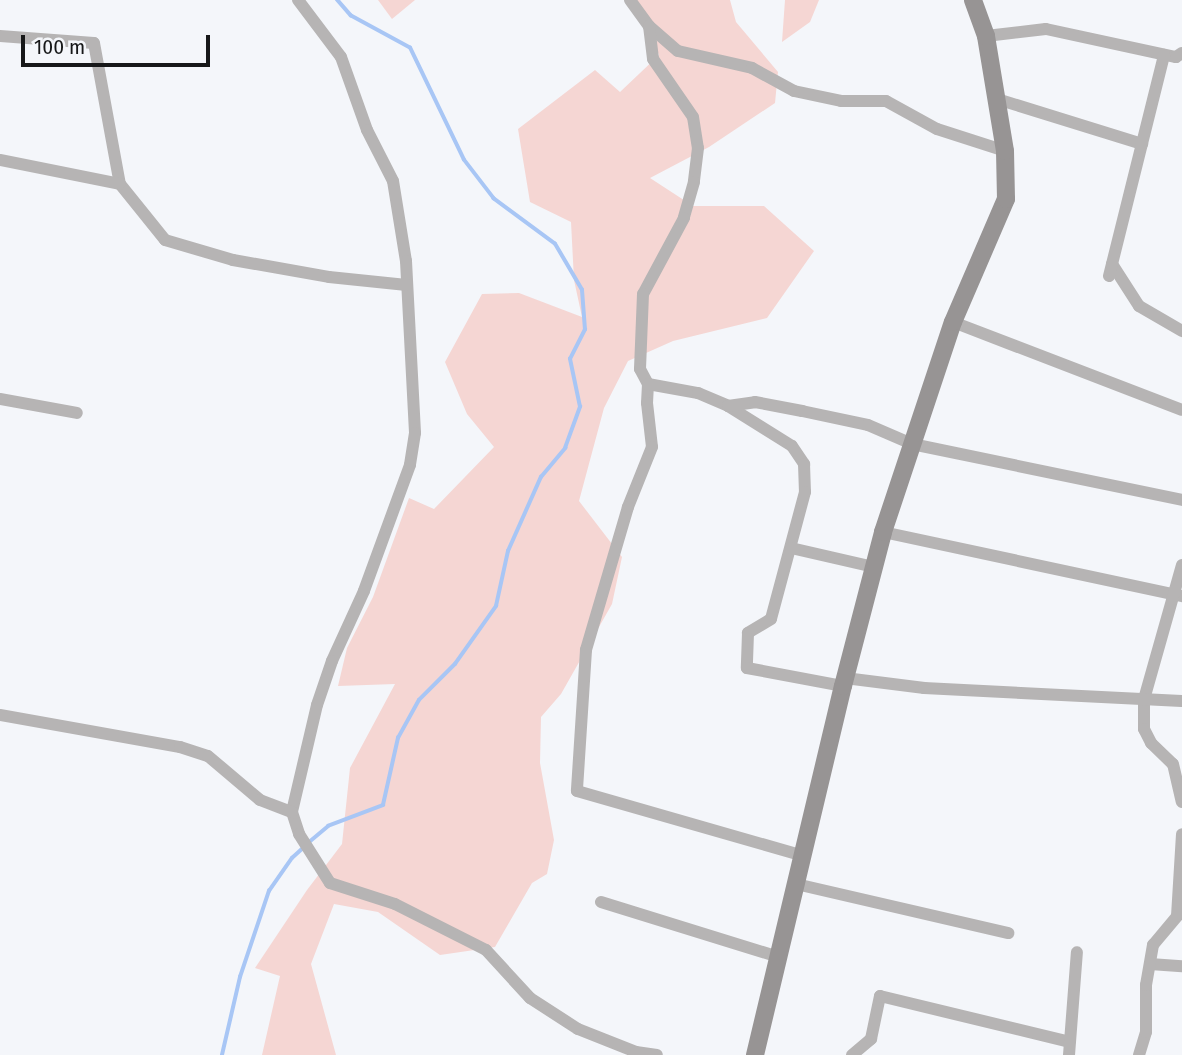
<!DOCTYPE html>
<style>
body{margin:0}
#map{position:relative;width:1182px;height:1055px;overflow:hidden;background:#f4f6fa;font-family:"Fira Sans Condensed",sans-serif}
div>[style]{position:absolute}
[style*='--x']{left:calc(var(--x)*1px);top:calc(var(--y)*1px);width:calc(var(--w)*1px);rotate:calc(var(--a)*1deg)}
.green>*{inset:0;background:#f5d6d3}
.stream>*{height:3.5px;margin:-1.75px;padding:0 1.75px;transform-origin:1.75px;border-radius:1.75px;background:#a8c6f5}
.street>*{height:12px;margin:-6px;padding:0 6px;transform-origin:6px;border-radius:6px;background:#b6b4b4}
.secondary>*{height:18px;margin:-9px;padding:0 9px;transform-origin:9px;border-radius:9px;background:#979494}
span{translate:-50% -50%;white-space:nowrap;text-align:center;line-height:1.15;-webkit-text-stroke:6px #f4f6fa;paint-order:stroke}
.scale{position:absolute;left:21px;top:35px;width:189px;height:32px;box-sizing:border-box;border:4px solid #171819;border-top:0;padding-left:9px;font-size:21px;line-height:24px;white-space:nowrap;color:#171819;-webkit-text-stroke:5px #f4f6fa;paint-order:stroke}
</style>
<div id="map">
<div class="green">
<div style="clip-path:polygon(378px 0,415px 0,392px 19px)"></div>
<div style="clip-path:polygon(636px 0,730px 0,736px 22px,778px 72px,775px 103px,709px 147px,650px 178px,693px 206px,764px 206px,814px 251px,767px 318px,673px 341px,628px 361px,604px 408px,579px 501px,622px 557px,612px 604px,561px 694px,541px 717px,540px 763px,554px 840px,547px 874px,532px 883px,495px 947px,440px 955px,378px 912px,334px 904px,311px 964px,336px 1055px,262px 1055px,280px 976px,255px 968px,307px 890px,342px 844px,350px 768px,395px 684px,338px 686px,347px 648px,373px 597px,409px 498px,434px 509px,494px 447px,467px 414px,445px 362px,482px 294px,519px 293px,582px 317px,574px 280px,571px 222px,530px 202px,518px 129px,595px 70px,620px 92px,659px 55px)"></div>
<div style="clip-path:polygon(785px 0,819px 0,810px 22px,782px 42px)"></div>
</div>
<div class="stream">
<div style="--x:308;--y:843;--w:26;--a:-40"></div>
<div style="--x:328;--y:826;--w:59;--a:-20.9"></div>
<div style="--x:383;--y:805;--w:69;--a:-77.4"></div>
<div style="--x:398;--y:738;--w:43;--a:-61.1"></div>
<div style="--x:419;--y:700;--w:51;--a:-45"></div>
<div style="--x:455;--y:664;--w:71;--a:-54.7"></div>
<div style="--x:496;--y:606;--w:56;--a:-77.7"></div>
<div style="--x:508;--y:551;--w:81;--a:-66"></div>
<div style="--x:541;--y:477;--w:38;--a:-50"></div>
<div style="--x:565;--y:448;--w:44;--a:-69.9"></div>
<div style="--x:580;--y:407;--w:49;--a:-101.8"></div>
<div style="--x:570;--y:359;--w:33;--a:-63"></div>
<div style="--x:585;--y:330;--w:40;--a:-94.3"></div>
<div style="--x:582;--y:290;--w:53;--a:-120.4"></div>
<div style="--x:555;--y:244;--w:76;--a:-143.6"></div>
<div style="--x:494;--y:199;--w:49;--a:-127.6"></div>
<div style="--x:464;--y:160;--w:124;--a:-115.7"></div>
<div style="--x:410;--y:48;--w:67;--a:-151.5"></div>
<div style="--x:351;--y:16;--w:21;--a:-131"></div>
<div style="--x:222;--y:1055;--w:80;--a:-77"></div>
<div style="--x:240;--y:977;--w:91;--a:-71.4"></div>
<div style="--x:269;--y:891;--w:40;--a:-55.1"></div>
<div style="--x:292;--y:858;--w:15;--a:-42"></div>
</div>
<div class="street">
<div style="--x:298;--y:0;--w:71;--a:53"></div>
<div style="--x:341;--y:57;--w:77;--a:70.4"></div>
<div style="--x:367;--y:130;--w:57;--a:63"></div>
<div style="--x:393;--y:181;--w:81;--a:80.8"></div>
<div style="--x:406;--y:261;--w:172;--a:87"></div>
<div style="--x:415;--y:433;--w:32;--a:99"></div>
<div style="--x:410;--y:465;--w:134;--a:110.1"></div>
<div style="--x:364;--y:591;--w:77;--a:114.6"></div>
<div style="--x:332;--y:661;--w:46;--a:108.8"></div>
<div style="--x:317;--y:705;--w:110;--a:103.2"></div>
<div style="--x:292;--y:812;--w:23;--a:72"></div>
<div style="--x:299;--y:834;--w:58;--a:57.7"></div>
<div style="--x:330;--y:883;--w:68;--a:17.9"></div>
<div style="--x:395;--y:904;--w:102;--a:26.8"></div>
<div style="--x:486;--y:950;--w:65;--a:47.5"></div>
<div style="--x:530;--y:998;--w:57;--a:32.9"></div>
<div style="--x:578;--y:1029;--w:62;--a:21.6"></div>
<div style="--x:636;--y:1052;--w:21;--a:8"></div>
<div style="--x:630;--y:0;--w:32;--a:54"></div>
<div style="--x:649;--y:26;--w:38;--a:41"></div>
<div style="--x:678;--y:51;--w:76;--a:12.9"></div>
<div style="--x:752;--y:68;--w:48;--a:28.7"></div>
<div style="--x:794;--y:91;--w:48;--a:12"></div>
<div style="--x:841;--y:101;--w:45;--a:0"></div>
<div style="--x:886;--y:101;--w:58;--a:28.8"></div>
<div style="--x:937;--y:129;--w:71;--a:17.9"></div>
<div style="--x:649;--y:26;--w:33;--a:83"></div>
<div style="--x:653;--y:59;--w:70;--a:55.4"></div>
<div style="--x:693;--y:117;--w:31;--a:81"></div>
<div style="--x:698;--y:148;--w:34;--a:97"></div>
<div style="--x:694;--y:182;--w:37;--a:106"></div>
<div style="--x:684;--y:218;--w:86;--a:118.3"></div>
<div style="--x:643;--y:294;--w:75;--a:92.3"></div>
<div style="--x:640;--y:369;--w:17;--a:62"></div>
<div style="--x:648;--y:384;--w:19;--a:93"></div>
<div style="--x:647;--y:403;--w:44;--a:83.5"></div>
<div style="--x:652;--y:447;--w:65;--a:111.8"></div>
<div style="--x:628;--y:507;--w:149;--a:106.4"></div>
<div style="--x:586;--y:650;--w:141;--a:93.7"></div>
<div style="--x:577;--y:791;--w:235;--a:16"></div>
<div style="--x:0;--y:36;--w:94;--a:4.3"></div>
<div style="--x:94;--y:43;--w:143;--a:79.6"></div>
<div style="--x:120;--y:184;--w:72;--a:51.2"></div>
<div style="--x:165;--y:240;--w:71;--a:16.4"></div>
<div style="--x:233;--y:260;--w:97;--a:10"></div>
<div style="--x:329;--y:277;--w:78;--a:5.9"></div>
<div style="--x:986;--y:36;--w:60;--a:-6.7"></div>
<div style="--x:1046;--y:29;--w:133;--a:12.2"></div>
<div style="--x:1176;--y:57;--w:7;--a:-34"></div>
<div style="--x:997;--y:99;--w:152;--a:17.2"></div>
<div style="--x:0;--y:160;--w:122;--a:11.3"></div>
<div style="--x:1112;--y:264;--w:50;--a:57.3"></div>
<div style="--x:1139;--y:306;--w:50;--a:30.2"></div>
<div style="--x:1109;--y:276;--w:228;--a:-76"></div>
<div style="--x:953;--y:322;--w:245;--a:21"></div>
<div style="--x:648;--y:384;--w:51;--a:10.2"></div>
<div style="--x:698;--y:393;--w:33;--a:23"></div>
<div style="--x:728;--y:406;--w:75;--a:32"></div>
<div style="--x:792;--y:446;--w:22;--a:56"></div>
<div style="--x:804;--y:464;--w:28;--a:88"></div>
<div style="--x:805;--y:492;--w:131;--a:105"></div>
<div style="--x:771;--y:619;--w:27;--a:149"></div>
<div style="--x:748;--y:633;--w:35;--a:92"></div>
<div style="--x:747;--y:668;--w:98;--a:10.6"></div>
<div style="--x:0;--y:399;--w:78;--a:10.3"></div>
<div style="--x:728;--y:406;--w:27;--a:-8"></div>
<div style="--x:755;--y:402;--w:48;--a:10.8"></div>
<div style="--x:802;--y:411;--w:67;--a:12"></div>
<div style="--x:868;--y:425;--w:48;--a:23.4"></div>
<div style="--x:912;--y:444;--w:276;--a:11.7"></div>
<div style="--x:883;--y:532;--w:306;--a:12.1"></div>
<div style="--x:791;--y:548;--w:85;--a:12.9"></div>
<div style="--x:1182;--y:565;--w:139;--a:105.8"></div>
<div style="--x:1144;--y:699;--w:30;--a:90"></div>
<div style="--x:1144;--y:729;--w:16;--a:63"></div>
<div style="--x:1151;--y:743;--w:30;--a:44"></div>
<div style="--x:1173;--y:764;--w:39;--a:77"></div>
<div style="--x:845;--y:678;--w:80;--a:7.2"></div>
<div style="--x:924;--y:688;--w:258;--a:2.9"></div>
<div style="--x:0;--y:715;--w:183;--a:10.1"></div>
<div style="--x:180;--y:747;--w:29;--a:18"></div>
<div style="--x:208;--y:756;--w:68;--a:40.2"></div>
<div style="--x:260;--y:800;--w:34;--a:21"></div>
<div style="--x:796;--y:884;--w:218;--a:13"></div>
<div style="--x:601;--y:902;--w:186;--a:17.2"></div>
<div style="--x:1150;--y:964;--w:32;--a:4"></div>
<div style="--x:852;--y:1055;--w:25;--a:-40"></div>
<div style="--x:871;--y:1039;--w:44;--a:-78.2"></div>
<div style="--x:880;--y:996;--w:195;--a:13.6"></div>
<div style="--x:1069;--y:1055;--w:103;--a:-85.6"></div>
<div style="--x:1139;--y:1055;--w:24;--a:-73"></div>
<div style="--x:1146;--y:1032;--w:47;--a:-90"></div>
<div style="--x:1146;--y:985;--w:41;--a:-80.1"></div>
<div style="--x:1153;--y:945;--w:38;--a:-50"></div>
<div style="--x:1177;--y:916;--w:82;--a:-86.5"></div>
</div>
<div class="secondary">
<div style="--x:755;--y:1055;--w:379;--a:-76.6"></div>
<div style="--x:843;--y:686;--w:159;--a:-75.4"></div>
<div style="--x:883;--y:532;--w:221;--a:-71.6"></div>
<div style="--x:953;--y:322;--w:134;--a:-66.7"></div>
<div style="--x:1006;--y:199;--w:48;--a:-91.2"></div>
<div style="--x:1005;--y:151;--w:117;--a:-99.4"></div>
<div style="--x:986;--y:36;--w:38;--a:-110"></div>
</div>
<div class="scale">100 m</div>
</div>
